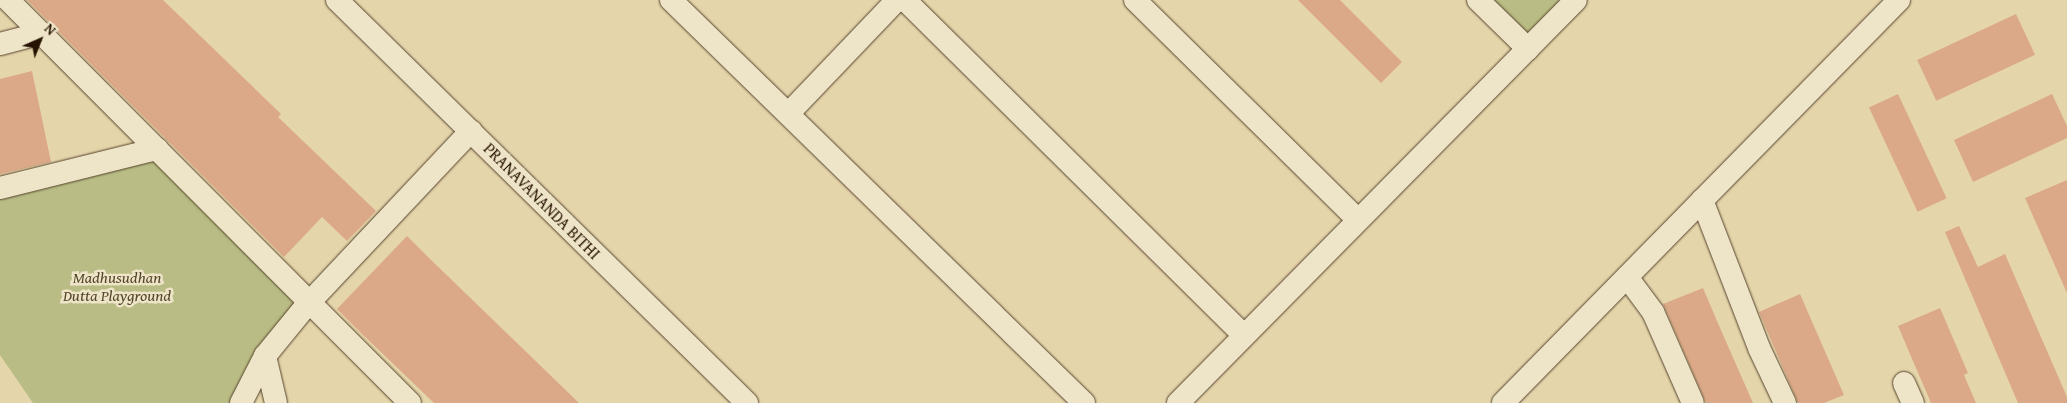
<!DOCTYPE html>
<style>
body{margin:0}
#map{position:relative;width:2067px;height:403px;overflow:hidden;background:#e5d5ab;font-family:"Gentium Book Plus",serif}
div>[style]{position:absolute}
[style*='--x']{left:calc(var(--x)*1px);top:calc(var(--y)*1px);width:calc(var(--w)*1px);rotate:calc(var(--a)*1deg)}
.green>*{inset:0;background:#babc85}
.building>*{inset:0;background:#dba988;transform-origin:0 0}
.roads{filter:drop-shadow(0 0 1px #56442c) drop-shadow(0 0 1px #56442c)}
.street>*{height:22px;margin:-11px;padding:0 11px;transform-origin:11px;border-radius:11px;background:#eee4c8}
span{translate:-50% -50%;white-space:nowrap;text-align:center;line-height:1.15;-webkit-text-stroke:5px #eee4c8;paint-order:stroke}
.street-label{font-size:16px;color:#271302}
.park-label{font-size:16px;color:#534629;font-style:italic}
.north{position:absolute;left:15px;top:15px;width:50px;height:50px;-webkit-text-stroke:4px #eee4c8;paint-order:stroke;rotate:44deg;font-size:14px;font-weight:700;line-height:20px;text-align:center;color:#271302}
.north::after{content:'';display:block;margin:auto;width:18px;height:22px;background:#271302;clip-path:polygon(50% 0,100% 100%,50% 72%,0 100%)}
</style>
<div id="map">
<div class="green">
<div style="clip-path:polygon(1478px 0,1572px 0,1528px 49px)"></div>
<div style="clip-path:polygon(154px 155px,305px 307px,236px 403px,33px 403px,0 355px,0 193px)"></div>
</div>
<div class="building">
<div style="clip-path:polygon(27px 0,163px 0,281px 114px,278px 117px,376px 211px,347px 241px,322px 217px,284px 257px)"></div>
<div style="clip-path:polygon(1298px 0,1340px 0,1402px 62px,1381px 83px)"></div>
<div style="left:2016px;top:14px;width:45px;height:109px;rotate:65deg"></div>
<div style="clip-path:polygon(32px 71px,51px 162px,0 174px,0 79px)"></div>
<div style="left:1898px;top:94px;width:115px;height:32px;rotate:65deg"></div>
<div style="clip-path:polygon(2052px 94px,2067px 126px,2067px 138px,1973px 182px,1954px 140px)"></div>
<div style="clip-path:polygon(2067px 180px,2067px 293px,2025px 198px)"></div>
<div style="clip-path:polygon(1959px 226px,1978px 267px,2005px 254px,2067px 397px,2067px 403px,2018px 403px,1945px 232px)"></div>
<div style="clip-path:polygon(407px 236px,427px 256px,579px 403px,434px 403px,361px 333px,337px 309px)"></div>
<div style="clip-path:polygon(1703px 288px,1717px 321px,1753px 403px,1706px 403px,1663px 304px)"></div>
<div style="clip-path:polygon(1800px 294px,1844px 395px,1824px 403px,1798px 403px,1759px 312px)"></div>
<div style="clip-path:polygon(1940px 308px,1968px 373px,1964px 375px,1976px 403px,1931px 403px,1898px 326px)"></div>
</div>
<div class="roads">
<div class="street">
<div style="--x:8;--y:0;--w:569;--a:45.07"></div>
<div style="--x:337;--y:0;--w:575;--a:44.51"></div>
<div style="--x:671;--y:0;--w:577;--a:44.3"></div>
<div style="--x:905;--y:0;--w:477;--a:44.7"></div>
<div style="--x:1135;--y:0;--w:313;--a:44.6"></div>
<div style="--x:1478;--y:0;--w:70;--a:44.4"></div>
<div style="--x:0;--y:44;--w:43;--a:-14.7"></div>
<div style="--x:788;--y:114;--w:158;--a:-46.3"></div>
<div style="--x:0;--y:188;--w:162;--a:-14"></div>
<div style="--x:1702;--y:200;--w:159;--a:68.9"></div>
<div style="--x:1759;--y:348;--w:61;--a:64.7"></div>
<div style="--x:1627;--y:277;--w:44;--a:53.4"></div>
<div style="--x:1653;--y:312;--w:99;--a:66.3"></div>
<div style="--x:265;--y:356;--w:48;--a:76.8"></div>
<div style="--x:1904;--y:383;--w:22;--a:66"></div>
<div style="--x:241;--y:403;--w:53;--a:-62.9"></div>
<div style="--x:265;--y:356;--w:63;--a:-50.8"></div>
<div style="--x:305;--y:307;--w:242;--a:-46.7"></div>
<div style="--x:1178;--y:403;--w:566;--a:-45.36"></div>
<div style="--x:1503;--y:403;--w:565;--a:-45.5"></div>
</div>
</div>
<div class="street-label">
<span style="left:542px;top:201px;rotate:45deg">PRANAVANANDA BITHI</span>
</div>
<div class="park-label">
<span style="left:117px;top:286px">Madhusudhan<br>Dutta Playground</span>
</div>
<div class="north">N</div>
</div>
